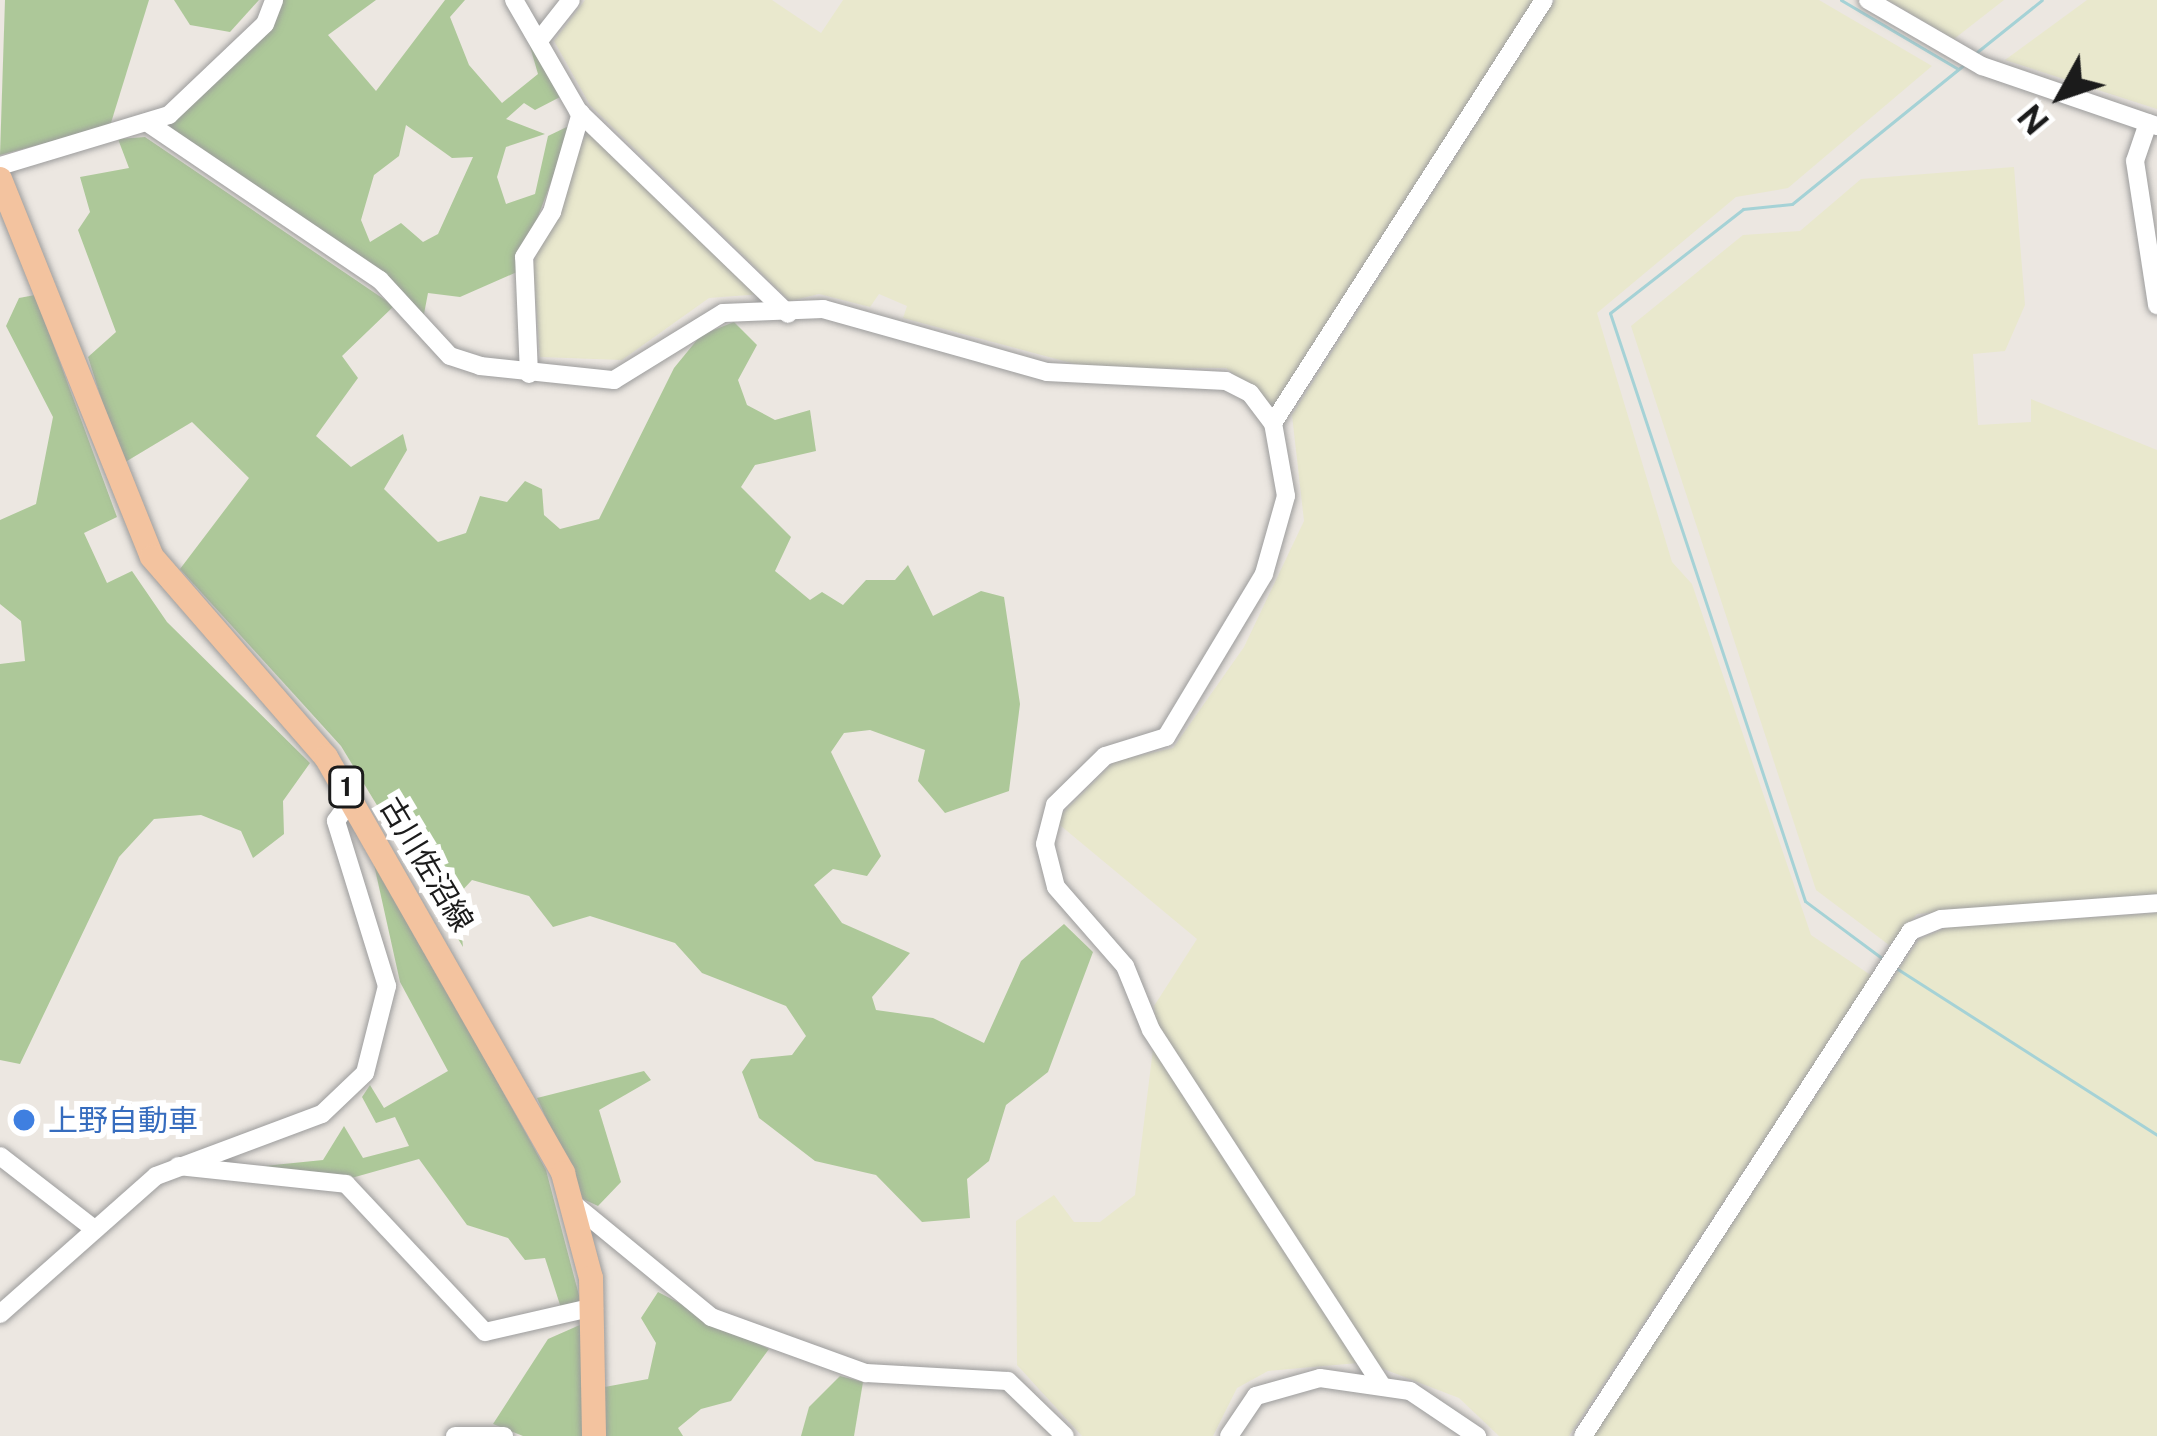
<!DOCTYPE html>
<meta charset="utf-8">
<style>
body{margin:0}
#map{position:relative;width:2157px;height:1436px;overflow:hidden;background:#ece7e1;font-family:"Public Sans","Noto Sans JP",sans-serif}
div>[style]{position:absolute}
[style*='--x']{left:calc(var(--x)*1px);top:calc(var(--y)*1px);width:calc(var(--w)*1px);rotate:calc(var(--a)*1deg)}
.farmland>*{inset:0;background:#e9e8cd}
.forest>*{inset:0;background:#adc899}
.stream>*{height:3px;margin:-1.5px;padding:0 1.5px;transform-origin:1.5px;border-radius:1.5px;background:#a5d2d6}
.roads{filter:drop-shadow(0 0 3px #9c9c9c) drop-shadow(0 0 3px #9c9c9c)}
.minor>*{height:18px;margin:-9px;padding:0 9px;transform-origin:9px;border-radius:9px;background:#fff}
.major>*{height:24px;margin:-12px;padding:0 12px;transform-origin:12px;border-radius:12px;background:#f3c39f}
.dots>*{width:33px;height:33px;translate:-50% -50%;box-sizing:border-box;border:6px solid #fff;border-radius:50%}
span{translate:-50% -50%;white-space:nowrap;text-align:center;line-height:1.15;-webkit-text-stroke:12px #fff;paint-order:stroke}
.shield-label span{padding:3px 9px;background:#fff;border:3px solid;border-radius:9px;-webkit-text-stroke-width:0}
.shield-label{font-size:27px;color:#1b1b1b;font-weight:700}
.street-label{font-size:30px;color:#1b1b1b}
.shop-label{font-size:30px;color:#366cbe}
.left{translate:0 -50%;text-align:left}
.north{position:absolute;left:2001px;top:36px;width:120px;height:120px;-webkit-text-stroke:9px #fff;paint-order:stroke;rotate:230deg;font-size:33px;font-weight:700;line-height:48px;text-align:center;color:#1b1b1b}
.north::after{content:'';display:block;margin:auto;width:42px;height:54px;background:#1b1b1b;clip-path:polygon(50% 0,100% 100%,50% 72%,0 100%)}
</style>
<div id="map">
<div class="farmland">
<div style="clip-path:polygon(585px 0,772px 0,821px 33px,843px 0,1535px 0,1274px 408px,1226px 368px,1090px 368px,903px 318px,907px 306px,879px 294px,870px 307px,819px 294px,790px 301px,590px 105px,554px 41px)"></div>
<div style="clip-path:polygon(1555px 0,1819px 0,1932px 66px,1788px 188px,1736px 197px,1597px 313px,1672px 562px,1692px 584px,1811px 935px,1872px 976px,1569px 1436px,1499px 1436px,1459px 1398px,1381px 1368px,1156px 1024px,1154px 1006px,1197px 939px,1055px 821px,1115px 761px,1173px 748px,1244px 647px,1304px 521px,1292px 415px)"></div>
<div style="clip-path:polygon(1888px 0,2004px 0,1954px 39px)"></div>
<div style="clip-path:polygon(2087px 0,2157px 0,2157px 109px,2005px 60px)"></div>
<div style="clip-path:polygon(589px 127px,762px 294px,709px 298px,622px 360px,540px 357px,533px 264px)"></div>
<div style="clip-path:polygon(2014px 167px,2025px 305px,2005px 351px,1973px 354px,1978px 425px,2031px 422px,2031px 399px,2157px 450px,2157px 894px,1917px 914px,1889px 945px,1816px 890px,1631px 326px,1743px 235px,1800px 231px,1861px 179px)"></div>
<div style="clip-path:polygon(2157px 913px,2157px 1436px,1593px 1436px,1919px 939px,1949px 927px)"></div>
<div style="clip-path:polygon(1153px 1049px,1358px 1363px,1268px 1371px,1237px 1388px,1213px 1436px,1082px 1436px,1017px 1365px,1016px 1221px,1054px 1195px,1074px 1222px,1100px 1222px,1135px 1195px)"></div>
</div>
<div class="forest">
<div style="clip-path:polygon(5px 0,149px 0,110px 126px,0 155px)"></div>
<div style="clip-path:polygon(174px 0,259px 0,230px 32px,190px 25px)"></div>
<div style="clip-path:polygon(evenodd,281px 0,376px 0,328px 35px,376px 91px,445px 0,465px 0,450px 17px,469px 65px,502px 103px,538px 74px,527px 36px,562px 96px,535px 110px,524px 103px,506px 119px,545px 134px,506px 147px,497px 177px,506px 204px,535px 194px,548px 136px,573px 124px,517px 272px,460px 297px,428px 293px,424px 314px,162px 126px,281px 0,406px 125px,452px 158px,473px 157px,438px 234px,423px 242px,401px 223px,370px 242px,361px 220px,374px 175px,399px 156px,406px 125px)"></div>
<div style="clip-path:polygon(145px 137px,394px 306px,342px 356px,358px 378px,316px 436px,351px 467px,403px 434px,407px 450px,384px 489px,438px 542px,466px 533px,480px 496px,507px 502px,525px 481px,542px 489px,544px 515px,560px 529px,599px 519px,674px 368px,701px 335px,734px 322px,757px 345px,738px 380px,747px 405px,775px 420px,810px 410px,816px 451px,755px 465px,741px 487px,791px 537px,775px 571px,810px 600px,822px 592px,843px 605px,866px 580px,895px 580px,908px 565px,933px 616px,981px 591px,1004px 597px,1020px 704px,1009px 791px,945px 813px,918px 781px,925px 750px,870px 730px,844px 733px,831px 752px,881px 856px,867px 876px,833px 869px,814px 885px,842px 923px,910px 953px,872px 997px,876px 1010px,933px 1018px,984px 1043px,1021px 961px,1064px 924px,1093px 952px,1048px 1072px,1006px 1105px,989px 1161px,967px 1179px,970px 1218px,922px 1222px,876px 1175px,815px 1161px,759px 1118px,742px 1072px,751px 1059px,792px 1055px,806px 1036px,786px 1006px,702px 973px,675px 943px,590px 916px,553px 927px,529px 896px,472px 880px,458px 895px,463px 947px,341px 746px,180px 569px,249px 478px,192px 422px,122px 464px,88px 357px,116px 332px,78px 230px,90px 212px,80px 177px,129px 168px,118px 139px)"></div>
<div style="clip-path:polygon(35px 295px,117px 517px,84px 533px,107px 583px,132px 571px,167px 622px,310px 763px,283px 801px,284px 834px,253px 858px,241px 831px,201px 815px,154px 819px,119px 857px,20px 1064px,0 1060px,0 664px,25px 661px,21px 621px,0 604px,0 520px,36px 504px,53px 417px,6px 326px,19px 298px)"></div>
<div style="clip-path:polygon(371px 851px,546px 1170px,581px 1303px,561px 1308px,545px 1258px,525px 1260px,508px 1238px,467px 1225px,419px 1159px,348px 1179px,264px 1166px,323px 1160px,344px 1126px,363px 1158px,409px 1146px,395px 1117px,376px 1123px,362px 1097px,370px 1085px,384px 1108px,448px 1071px,400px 982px)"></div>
<div style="clip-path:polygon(644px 1071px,651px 1080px,599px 1110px,621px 1182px,598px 1206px,583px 1199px,537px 1098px)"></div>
<div style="clip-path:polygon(658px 1292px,769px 1349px,731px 1401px,701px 1409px,678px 1428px,683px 1436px,523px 1436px,493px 1424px,548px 1339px,582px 1324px,583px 1391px,648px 1379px,656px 1343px,641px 1318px)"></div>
<div style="clip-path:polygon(840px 1376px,863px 1382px,854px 1436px,801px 1436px,809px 1407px)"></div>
</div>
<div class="stream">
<div style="--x:1841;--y:0;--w:136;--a:30.5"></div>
<div style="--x:1977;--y:52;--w:83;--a:-38.7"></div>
<div style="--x:1883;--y:959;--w:97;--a:-143.4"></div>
<div style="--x:1805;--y:901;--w:619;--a:-108.35"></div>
<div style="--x:1610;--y:313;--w:169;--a:-38"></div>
<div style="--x:1743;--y:209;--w:49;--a:-5.8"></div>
<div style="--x:1792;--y:204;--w:224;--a:-39"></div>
<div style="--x:1896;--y:968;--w:310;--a:32.6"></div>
</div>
<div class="roads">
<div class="minor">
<div style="--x:514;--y:0;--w:128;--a:60"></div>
<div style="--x:578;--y:111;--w:292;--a:44"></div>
<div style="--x:1868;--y:0;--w:132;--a:30.1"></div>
<div style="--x:1982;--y:66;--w:185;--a:18.9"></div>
<div style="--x:541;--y:38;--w:48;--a:-51.7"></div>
<div style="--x:148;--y:123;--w:280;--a:34.1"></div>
<div style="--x:380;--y:280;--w:103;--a:47.4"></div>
<div style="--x:450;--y:356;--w:32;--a:18"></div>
<div style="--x:480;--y:366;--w:135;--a:6"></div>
<div style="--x:614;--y:380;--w:128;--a:-31.6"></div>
<div style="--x:723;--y:313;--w:100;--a:-2.3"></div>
<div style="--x:823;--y:309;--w:233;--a:15.7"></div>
<div style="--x:1047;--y:372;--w:179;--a:2.9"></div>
<div style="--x:1226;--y:381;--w:27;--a:27"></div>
<div style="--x:1250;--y:393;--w:38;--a:53"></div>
<div style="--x:1273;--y:423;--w:74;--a:79.9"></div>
<div style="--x:1286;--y:496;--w:81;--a:105.8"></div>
<div style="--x:1264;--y:574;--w:190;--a:121"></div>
<div style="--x:1166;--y:737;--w:64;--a:162.7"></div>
<div style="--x:1105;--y:756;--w:70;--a:135.6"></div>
<div style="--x:1055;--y:805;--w:40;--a:104.4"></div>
<div style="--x:1045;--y:844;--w:44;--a:75.7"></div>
<div style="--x:1056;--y:887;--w:105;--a:48.9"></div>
<div style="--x:1125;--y:966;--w:69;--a:67.9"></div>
<div style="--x:1151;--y:1030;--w:421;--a:57"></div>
<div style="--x:2148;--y:123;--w:40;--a:108.9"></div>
<div style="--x:2135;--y:161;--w:146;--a:81.3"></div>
<div style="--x:0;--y:166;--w:177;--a:-16.8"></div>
<div style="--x:169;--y:115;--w:132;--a:-43.5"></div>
<div style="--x:265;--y:24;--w:26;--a:-69"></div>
<div style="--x:529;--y:374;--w:117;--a:-92.4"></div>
<div style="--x:524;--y:257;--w:53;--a:-58.1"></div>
<div style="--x:552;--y:212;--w:103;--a:-73.7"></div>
<div style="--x:1273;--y:423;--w:502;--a:-57.35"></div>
<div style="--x:0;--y:1156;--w:119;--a:37.8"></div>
<div style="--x:178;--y:1166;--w:169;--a:6.1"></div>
<div style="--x:346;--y:1184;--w:203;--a:46.8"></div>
<div style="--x:485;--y:1332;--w:112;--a:-12.9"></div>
<div style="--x:576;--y:1206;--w:175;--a:39.4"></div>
<div style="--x:711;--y:1317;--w:165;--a:19.9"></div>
<div style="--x:866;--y:1373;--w:142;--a:3.2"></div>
<div style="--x:1008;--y:1381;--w:79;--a:44"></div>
<div style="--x:0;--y:1314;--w:208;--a:-41.5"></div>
<div style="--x:156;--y:1176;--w:177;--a:-20.5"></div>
<div style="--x:322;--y:1114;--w:59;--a:-43.6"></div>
<div style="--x:365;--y:1073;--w:90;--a:-75.8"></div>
<div style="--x:387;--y:986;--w:173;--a:-107.2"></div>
<div style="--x:336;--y:821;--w:28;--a:-55"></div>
<div style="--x:455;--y:1436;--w:49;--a:0"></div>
<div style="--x:1229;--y:1436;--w:48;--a:-56"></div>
<div style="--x:1256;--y:1396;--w:66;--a:-15.7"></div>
<div style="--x:1320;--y:1378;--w:91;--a:8.2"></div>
<div style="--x:1410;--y:1391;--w:81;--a:33.9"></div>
<div style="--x:1583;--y:1436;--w:602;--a:-57"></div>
<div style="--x:1911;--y:931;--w:32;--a:-22"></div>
<div style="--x:1941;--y:919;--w:217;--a:-4.2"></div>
</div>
<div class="major">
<div style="--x:0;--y:179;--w:407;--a:68.1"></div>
<div style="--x:152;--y:557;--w:265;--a:49"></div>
<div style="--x:326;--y:757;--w:479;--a:60.3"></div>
<div style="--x:563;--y:1173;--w:109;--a:75.1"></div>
<div style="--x:591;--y:1278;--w:158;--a:88.9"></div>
</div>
</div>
<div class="dots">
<div style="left:24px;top:1120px;background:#3f7fe0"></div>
</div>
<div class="shield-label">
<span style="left:346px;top:787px">1</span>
</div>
<div class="street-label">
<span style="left:427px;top:864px;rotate:59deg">古川佐沼線</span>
</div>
<div class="shop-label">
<span class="left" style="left:48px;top:1120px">上野自動車</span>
</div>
<div class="north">N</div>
</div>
